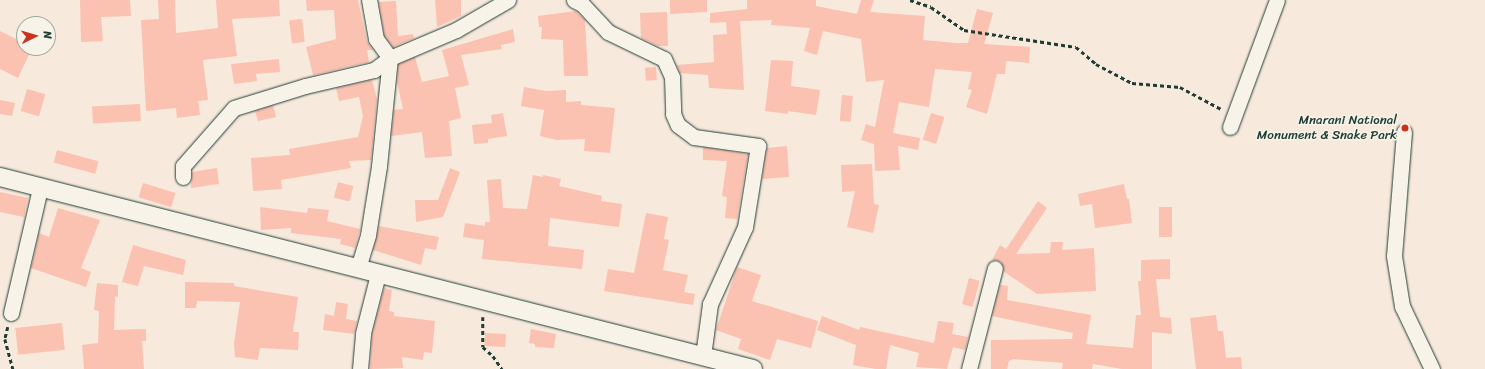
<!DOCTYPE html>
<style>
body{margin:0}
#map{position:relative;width:1485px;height:369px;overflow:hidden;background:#f8e9dd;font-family:Sriracha,sans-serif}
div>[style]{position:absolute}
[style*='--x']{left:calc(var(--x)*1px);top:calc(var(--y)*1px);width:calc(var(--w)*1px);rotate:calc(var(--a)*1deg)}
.building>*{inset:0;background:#fbc1b1;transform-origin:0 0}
.path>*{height:2.5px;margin-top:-1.25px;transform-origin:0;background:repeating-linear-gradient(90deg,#1f3d34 0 4px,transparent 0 7px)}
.roads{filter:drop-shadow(0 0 1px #1f3d34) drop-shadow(0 0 1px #1f3d34)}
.minor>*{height:15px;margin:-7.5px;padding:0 7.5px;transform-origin:7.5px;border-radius:7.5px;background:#f7f3e8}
.tertiary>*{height:18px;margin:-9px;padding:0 9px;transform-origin:9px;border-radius:9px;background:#f7f3e8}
.dots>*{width:11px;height:11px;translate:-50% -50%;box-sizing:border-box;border:2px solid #f7f3e8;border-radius:50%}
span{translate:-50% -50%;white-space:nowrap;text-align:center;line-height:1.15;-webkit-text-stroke:3px #f7f3e8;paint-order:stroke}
.poi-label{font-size:13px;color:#1f3d34}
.right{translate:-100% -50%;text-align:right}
.north{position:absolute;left:16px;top:16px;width:40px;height:40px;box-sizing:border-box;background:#f7f3e8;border:1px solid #a1aaa0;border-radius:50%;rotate:85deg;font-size:11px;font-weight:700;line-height:16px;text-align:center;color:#1f3d34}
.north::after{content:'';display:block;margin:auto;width:14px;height:18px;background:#c8321e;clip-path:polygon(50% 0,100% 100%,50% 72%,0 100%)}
</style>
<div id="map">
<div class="building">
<div style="clip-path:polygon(80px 0,130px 0,131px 16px,101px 17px,103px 41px,81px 42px)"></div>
<div style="clip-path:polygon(158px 0,175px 0,176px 33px,218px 28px,216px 0,279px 0,280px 16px,232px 19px,237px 56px,203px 60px,208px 100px,198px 101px,200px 115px,177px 118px,176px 108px,146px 111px,141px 20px,159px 19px)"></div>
<div style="clip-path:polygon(306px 0,358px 0,367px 41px,373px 50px,367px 50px,369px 62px,313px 75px,306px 47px,336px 39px,334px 10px,307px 11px)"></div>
<div style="clip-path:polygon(435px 0,461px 0,461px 16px,437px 27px)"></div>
<div style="clip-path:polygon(670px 0,707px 0,707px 12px,670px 14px)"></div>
<div style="clip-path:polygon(747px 0,816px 0,816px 6px,857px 14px,861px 0,874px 0,870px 12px,925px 16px,923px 40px,956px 43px,968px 43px,977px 9px,993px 13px,984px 44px,1030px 47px,1029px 63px,1006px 61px,1005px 74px,997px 74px,987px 114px,966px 107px,972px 90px,968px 89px,972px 72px,935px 69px,929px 107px,899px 102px,893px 133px,920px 138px,918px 150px,898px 146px,900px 170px,875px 171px,874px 144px,861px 140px,866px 124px,875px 127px,884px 80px,866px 82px,861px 39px,823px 31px,817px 55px,804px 51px,810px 28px,771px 25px,772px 20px,740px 21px,744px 90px,709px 88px,708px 75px,680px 73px,677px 65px,714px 62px,713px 35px,727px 34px,726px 22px,710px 23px,710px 13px,747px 9px)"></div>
<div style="clip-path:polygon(396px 1px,398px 36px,413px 34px,414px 38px,393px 47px,384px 35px,379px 2px)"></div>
<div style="clip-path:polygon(576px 11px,585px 20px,588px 76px,564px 76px,563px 40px,541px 39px,542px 27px,539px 27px,538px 16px)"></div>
<div style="clip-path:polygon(667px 12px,668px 46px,658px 46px,641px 38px,640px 13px)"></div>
<div style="left:302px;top:19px;width:23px;height:13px;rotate:83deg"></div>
<div style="clip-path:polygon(513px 29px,515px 42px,501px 45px,502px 49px,461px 55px,469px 85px,455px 88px,461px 118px,449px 121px,452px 156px,425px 158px,422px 132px,391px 136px,394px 110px,403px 109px,397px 82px,398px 64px,415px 57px,422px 82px,449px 76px,442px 50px)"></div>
<div style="clip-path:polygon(0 31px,24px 43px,24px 48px,32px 48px,18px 78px,0 69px)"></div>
<div style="clip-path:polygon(279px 59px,280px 72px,256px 74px,257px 81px,234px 84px,231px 64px)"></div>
<div style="clip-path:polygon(771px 60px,793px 61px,791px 86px,820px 90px,816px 115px,788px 111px,788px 114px,765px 111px)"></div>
<div style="left:656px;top:67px;width:13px;height:11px;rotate:86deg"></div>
<div style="clip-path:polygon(372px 80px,377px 99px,371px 160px,349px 161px,351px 168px,281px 180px,282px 189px,253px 191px,251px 158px,290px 155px,289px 149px,358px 137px,363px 116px,359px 97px,339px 101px,336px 88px)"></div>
<div style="clip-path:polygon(524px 87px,546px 91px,566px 90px,566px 102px,581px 101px,581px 105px,615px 108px,610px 153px,584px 151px,585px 139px,557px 140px,540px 136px,544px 110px,521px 106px)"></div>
<div style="left:27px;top:89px;width:19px;height:23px;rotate:16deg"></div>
<div style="left:842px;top:95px;width:11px;height:26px;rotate:5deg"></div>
<div style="clip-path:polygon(0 100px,15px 103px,12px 116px,0 114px)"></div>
<div style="left:140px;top:104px;width:17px;height:48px;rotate:87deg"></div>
<div style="clip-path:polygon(273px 105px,276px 117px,258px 121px,255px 111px)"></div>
<div style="clip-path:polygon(503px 113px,507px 136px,488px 139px,488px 143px,474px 144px,472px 125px,492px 123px,491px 115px)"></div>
<div style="left:931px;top:113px;width:14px;height:28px;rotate:17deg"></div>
<div style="clip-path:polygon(787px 146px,789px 177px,762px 179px,767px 148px)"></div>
<div style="clip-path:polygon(703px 147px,748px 154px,737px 219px,725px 218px,727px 197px,722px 196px,727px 161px,703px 160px)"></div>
<div style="left:57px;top:150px;width:43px;height:13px;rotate:15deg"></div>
<div style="clip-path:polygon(872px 164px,874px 204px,879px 205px,873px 233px,847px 227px,855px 191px,842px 192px,841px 165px)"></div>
<div style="clip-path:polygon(217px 168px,219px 184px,191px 188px,192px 172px)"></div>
<div style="clip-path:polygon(450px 168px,460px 172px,443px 217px,416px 222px,415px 200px,438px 200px)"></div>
<div style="clip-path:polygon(533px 175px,543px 177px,543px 175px,561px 179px,559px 186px,602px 196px,601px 201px,622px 204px,619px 227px,550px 218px,548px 246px,584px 250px,582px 269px,482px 259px,484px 240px,463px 237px,465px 223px,485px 226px,485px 222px,490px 222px,487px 180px,501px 179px,503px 208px,527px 209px)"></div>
<div style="left:338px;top:182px;width:16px;height:16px;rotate:15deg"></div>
<div style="left:143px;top:183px;width:34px;height:15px;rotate:17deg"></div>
<div style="clip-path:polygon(1124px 184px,1127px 199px,1129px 199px,1132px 223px,1095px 228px,1092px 204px,1080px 206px,1078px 194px)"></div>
<div style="clip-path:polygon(0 192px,28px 198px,24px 217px,0 212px)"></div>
<div style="clip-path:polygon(1038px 201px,1047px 208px,1016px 254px,1050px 253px,1051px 242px,1063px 242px,1062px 250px,1094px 248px,1096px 291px,1037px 294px,1003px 271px,1001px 261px,992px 260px,1000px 245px,1006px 249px)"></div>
<div style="clip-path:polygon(260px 207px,307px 213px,308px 208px,329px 210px,327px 221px,360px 229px,355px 248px,340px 244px,341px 239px,291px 233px,291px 228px,261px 230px)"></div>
<div style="left:1159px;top:207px;width:13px;height:30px"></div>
<div style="clip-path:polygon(58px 208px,100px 220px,81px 268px,91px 272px,86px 287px,31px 268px,39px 233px,49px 237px)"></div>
<div style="clip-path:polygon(646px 213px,668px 217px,664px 239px,669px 240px,663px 270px,688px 275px,684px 292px,695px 294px,693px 305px,604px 291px,608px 269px,634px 273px)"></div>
<div style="clip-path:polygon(379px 226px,439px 237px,436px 250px,425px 248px,421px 265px,373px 250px)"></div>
<div style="clip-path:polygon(133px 245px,186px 260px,183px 275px,144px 266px,138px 286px,122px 282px)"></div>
<div style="clip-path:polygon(1170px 259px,1170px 279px,1156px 279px,1160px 317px,1171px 318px,1172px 334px,1152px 332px,1152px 369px,1122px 369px,1093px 364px,1092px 369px,1062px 369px,1063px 363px,1013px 359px,1009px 361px,1007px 369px,991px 369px,991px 340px,1072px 339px,1073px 333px,992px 316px,1000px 285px,1008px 286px,1007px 300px,1091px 315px,1086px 344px,1133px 348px,1136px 315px,1141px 315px,1138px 281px,1141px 281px,1141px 260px)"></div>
<div style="clip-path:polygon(737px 267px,761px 275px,752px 301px,818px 321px,811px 348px,777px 339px,770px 360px,738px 349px,741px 339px,716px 330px)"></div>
<div style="left:969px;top:278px;width:11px;height:27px;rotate:15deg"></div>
<div style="clip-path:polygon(185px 282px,234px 283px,234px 286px,298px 297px,293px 332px,299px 332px,298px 350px,260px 348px,258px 360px,235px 357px,234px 343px,240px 302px,197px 301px,196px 308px,185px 308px)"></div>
<div style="clip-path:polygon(97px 283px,118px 285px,118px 297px,115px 296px,114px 330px,146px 329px,146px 341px,142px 341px,144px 369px,84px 369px,82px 345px,98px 343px,99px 311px,94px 310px)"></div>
<div style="clip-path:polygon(384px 288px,392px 290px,389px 311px,394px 312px,394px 316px,435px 321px,432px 353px,424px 352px,423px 360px,402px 357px,403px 368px,370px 369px,372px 334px)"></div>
<div style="clip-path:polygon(336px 302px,348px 304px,346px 319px,357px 321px,354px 334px,323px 330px,325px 314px,334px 316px)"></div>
<div style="clip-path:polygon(1216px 315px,1218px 331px,1223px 331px,1226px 358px,1241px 357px,1242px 369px,1196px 369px,1190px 318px)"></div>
<div style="clip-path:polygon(822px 316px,859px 330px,860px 327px,934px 343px,938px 321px,954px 323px,952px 334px,968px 337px,965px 350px,953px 347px,947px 369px,916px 367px,919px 353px,890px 345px,886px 369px,876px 369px,853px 365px,856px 345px,817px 330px)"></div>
<div style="left:62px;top:323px;width:27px;height:47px;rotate:84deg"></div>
<div style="clip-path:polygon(531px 329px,556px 334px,554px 348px,535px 347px,535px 344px,529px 343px)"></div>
<div style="left:485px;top:333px;width:21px;height:13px;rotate:3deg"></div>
</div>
<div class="path">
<div style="--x:910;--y:0;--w:22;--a:18"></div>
<div style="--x:931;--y:7;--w:40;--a:34.9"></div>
<div style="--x:964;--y:30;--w:113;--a:8.6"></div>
<div style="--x:1076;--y:47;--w:26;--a:40"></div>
<div style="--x:1096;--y:64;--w:41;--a:27.8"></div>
<div style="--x:1132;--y:83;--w:48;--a:4.8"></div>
<div style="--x:1180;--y:87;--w:47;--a:28.2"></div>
<div style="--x:483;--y:317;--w:30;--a:90"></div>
<div style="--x:483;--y:347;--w:13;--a:42"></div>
<div style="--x:493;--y:356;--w:16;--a:55"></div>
<div style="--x:8;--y:327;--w:12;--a:104"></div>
<div style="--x:5;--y:339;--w:31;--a:75"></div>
</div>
<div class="roads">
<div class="minor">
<div style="--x:574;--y:0;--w:9;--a:27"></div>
<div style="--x:582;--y:4;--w:38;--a:47"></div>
<div style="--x:608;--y:32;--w:62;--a:25.7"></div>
<div style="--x:664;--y:59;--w:20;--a:66"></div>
<div style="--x:672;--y:77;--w:37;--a:88"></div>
<div style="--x:673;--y:114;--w:12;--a:66"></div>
<div style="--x:678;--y:125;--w:20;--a:37"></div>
<div style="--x:694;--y:137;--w:65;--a:8"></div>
<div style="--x:758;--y:146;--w:82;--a:99.1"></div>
<div style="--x:745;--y:227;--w:85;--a:114.4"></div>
<div style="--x:710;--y:304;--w:52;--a:97.7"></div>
<div style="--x:1230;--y:127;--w:135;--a:-69.7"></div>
<div style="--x:1404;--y:132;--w:124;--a:94.6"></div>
<div style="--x:1394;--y:256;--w:51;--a:80.9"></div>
<div style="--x:1402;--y:306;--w:70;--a:64.5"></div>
<div style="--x:183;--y:177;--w:11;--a:-90"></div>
<div style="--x:183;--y:166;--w:77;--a:-48.7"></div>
<div style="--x:234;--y:108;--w:74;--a:-17.2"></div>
<div style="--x:305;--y:86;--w:71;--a:-13.1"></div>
<div style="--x:374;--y:70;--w:20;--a:-37"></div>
<div style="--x:390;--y:58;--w:24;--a:-126"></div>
<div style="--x:376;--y:39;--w:40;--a:-100"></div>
<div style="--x:358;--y:268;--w:34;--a:-73"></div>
<div style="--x:368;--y:235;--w:70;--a:-80.9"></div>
<div style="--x:379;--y:166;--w:109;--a:-84.2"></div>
<div style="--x:390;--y:58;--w:72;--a:-23"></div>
<div style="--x:456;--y:30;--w:60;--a:-30"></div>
<div style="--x:11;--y:313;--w:128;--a:-76.9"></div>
<div style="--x:360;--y:369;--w:36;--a:-85"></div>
<div style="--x:363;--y:333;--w:61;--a:-75.7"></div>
<div style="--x:969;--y:369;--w:104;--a:-75.6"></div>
</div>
<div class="tertiary">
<div style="--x:0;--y:177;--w:777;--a:14.3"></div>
</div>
</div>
<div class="dots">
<div style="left:1405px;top:128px;background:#c8321e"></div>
</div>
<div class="poi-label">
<span class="right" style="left:1397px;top:128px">Mnarani National<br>Monument &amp; Snake Park</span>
</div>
<div class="north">N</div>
</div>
